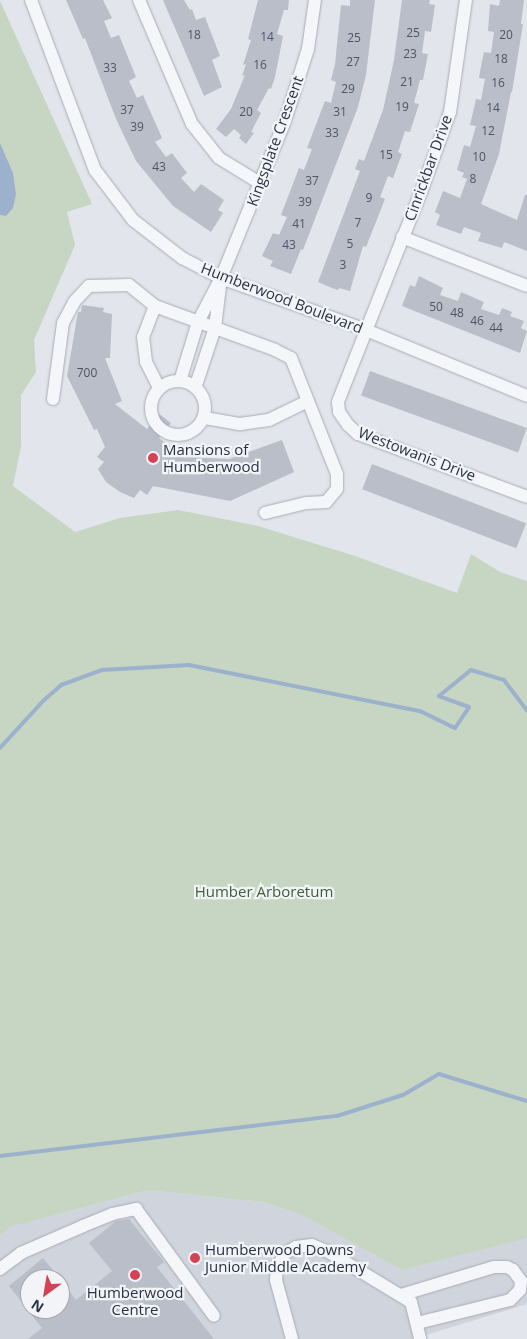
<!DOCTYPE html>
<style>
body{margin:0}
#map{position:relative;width:527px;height:1339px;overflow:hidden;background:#e2e5eb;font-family:"Open Sans",sans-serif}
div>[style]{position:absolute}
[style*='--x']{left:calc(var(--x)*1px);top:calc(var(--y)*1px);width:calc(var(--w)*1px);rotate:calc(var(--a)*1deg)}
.built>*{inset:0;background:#d0d4dd}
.green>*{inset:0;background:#c7d5c3}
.water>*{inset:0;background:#9cb2cc}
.stream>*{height:4px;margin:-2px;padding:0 2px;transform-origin:2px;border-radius:2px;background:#9cb2cc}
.building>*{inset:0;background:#b9bec9;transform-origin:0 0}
.roads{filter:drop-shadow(0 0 1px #a7acb6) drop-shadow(0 0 1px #a7acb6)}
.minor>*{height:12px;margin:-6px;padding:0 6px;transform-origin:6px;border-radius:6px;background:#f5f6f9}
.minor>.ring{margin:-6px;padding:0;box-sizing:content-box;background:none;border:12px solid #f5f6f9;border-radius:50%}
.dots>*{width:14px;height:14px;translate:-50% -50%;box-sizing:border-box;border:2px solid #f2f4f8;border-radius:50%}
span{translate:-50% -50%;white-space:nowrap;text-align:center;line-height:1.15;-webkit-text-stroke:4.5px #f2f4f8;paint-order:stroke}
.number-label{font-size:12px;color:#4d5565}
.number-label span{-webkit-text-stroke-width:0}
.street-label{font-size:15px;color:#293244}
.poi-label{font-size:15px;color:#293244}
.left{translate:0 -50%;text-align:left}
.park-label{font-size:15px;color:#3d6036}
.north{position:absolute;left:20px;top:1269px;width:50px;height:50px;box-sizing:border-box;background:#f2f4f8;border:1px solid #a2a6b0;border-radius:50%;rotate:212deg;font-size:14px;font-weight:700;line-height:20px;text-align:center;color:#293244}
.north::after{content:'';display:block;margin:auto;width:18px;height:22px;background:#d44355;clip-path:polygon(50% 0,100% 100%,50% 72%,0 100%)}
</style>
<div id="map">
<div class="built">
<div style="clip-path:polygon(evenodd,148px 1190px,264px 1202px,302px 1215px,402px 1270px,527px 1237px,527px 1304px,413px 1339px,0 1339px,0 1236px,10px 1227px,148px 1190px,30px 1279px,60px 1279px,60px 1309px,30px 1309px,30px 1279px)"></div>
</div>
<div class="green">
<div style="clip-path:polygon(0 1px,92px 204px,67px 212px,75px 245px,34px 340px,36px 372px,21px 395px,21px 446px,13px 486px,75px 532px,120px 518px,178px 510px,258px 526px,355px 556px,457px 593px,471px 554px,500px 572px,527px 581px,527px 1238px,402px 1270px,302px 1215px,264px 1202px,148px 1190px,10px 1227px,0 1236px)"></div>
</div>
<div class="water">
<div style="clip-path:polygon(0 143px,13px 173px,16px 194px,13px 208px,6px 216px,0 215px)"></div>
</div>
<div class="stream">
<div style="--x:0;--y:748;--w:65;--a:-47.5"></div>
<div style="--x:44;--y:700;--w:23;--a:-41"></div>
<div style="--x:61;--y:685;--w:44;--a:-20.1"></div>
<div style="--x:102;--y:670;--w:87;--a:-3.3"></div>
<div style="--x:189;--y:665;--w:236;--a:11.3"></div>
<div style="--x:420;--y:711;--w:39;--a:26"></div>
<div style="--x:455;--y:728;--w:25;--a:-56"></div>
<div style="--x:469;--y:707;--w:32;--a:-160"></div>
<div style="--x:439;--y:696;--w:41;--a:-39.1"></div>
<div style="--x:471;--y:670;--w:34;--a:17"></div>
<div style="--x:504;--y:680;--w:38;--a:53"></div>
<div style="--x:0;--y:1156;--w:339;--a:-6.8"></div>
<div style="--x:337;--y:1116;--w:69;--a:-17.7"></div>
<div style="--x:403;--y:1095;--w:42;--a:-30.3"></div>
<div style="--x:439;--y:1074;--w:92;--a:17.1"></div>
</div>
<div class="building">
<div style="clip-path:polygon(66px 0,103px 0,112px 18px,104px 21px,111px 38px,119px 35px,136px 77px,129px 81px,137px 98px,143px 95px,162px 138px,155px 142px,166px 157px,172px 153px,187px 173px,181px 178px,194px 192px,201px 184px,224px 200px,218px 210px,223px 213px,211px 232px,173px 206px,136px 161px,116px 119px,85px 38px,83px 39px)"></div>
<div style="clip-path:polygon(163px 0,184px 0,190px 10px,192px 9px,196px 20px,205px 17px,220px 56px,212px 60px,222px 87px,204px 96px)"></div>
<div style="clip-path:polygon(258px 0,289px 0,288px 10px,284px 10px,277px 34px,283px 36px,275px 77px,271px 89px,269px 88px,257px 110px,261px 113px,251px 132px,254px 133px,246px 144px,239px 138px,241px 135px,234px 129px,226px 137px,216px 129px,231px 109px,245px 75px,242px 76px,246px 64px,243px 65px,251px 40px,248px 39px)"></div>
<div style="clip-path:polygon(350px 0,375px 0,366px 75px,358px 107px,303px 250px,301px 249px,291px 274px,270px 266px,273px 261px,262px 256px,273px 233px,279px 235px,287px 217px,281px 215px,299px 168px,304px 170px,312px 149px,307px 148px,325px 101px,331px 103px,336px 82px,331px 80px,335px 64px,341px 5px,350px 6px)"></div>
<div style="clip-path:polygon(402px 0,430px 0,429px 4px,435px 5px,431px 32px,425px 31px,422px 53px,428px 54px,423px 80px,420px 80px,414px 103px,419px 104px,410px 132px,405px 131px,398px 152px,402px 154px,393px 178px,388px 176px,380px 197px,385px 199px,366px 247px,363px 246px,350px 291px,339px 288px,338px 290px,332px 288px,318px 282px,360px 171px,355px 169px,359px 159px,364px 161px,383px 110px,394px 60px)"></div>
<div style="clip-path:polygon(500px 0,524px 0,521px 24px,523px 24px,512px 92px,511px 92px,499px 154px,481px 204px,517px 220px,525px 195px,527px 195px,527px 251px,504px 242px,502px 248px,478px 241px,481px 233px,464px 227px,461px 234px,436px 225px,440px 215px,435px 212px,443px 191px,460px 198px,467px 179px,462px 177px,464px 173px,457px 170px,464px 145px,470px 147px,476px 126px,470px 125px,476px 99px,481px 100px,485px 79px,479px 78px,481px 66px,484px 52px,491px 53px,494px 32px,488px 31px,490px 4px,499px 6px)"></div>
<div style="clip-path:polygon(419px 276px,443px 288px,440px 295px,458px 301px,461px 292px,484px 302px,481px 309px,499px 315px,502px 308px,512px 312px,510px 316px,524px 321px,521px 328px,527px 331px,520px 353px,402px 306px,410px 285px,415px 287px)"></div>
<div style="clip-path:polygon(82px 305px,104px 308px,103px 312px,112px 314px,110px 358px,105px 358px,122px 401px,115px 404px,147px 429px,159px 414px,171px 423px,159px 438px,184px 457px,229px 459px,282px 440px,294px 472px,230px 501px,153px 486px,147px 495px,140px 490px,134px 498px,120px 492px,106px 482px,98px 469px,104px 462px,97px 457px,105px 447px,97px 429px,94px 430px,67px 376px,78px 312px,81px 312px)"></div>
<div style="left:370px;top:371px;width:167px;height:26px;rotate:20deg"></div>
<div style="left:372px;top:464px;width:165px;height:27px;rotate:21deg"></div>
<div style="clip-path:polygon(129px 1219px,164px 1262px,157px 1267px,214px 1339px,28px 1339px,42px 1328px,9px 1286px,43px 1258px,60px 1279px,30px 1279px,30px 1309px,60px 1309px,60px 1279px,76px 1300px,112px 1271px,89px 1243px,116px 1221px)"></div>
</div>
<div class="roads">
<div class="minor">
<div style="--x:31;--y:0;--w:182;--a:69.4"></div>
<div style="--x:95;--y:170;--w:63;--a:52.8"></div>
<div style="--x:133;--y:220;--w:62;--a:37.8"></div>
<div style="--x:182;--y:258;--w:44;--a:27.1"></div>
<div style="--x:221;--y:278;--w:154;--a:19.7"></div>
<div style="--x:366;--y:330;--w:174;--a:22.3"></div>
<div style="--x:139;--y:0;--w:135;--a:66.9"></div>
<div style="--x:192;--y:124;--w:43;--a:51.5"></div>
<div style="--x:219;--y:158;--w:48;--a:31.4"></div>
<div style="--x:466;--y:0;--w:113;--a:98.1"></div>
<div style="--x:450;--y:112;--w:85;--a:109.9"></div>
<div style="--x:421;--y:192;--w:226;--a:111.6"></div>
<div style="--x:338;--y:402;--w:10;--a:84"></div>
<div style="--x:339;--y:412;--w:16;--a:55"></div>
<div style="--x:348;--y:425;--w:13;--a:42"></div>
<div style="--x:358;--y:434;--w:180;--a:20.4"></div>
<div style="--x:402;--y:237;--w:134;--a:21.4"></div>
<div style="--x:155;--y:306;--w:33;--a:111"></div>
<div style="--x:143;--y:337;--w:25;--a:83"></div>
<div style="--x:146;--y:362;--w:28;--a:63"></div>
<div class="ring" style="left:151px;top:381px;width:42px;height:42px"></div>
<div style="--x:180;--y:381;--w:62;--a:-73"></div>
<div style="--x:198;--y:322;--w:50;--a:-62.4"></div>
<div style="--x:221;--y:278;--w:170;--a:-67.8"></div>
<div style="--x:285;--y:121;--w:76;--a:-72.3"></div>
<div style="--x:308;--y:49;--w:49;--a:-81.9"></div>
<div style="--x:196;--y:385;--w:60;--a:-71.6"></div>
<div style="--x:215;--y:328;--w:42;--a:-83.2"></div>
<div style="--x:53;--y:399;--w:77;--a:-82.5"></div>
<div style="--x:63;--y:323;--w:24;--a:-62"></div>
<div style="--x:74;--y:302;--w:22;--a:-47"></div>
<div style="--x:89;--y:286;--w:40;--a:-1.4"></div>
<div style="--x:129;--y:285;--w:33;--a:39"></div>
<div style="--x:155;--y:306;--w:128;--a:20.1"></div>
<div style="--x:275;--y:350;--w:18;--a:27"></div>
<div style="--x:291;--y:358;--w:125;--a:68.4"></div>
<div style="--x:337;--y:474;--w:15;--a:90"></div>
<div style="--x:337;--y:489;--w:17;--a:130"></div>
<div style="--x:326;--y:502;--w:20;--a:177"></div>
<div style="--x:306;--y:503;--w:42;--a:166.3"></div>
<div style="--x:205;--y:418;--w:36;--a:10"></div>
<div style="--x:240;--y:424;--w:29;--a:-8"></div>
<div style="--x:269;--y:420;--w:43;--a:-26"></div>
<div style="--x:0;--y:1269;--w:26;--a:-37"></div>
<div style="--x:21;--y:1253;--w:68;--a:-23.5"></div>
<div style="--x:83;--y:1226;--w:31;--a:-22"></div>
<div style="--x:112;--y:1214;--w:25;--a:-12"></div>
<div style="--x:136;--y:1209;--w:132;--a:53.9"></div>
<div style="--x:401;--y:1295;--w:97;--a:-16.8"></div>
<div style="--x:494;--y:1267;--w:13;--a:0"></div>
<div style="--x:507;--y:1267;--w:7;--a:27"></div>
<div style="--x:513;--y:1270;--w:14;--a:54"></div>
<div style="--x:521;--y:1281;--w:9;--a:96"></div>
<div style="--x:520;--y:1290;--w:14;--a:135"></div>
<div style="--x:510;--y:1300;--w:96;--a:166.1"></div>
<div style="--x:292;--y:1339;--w:61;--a:-105.2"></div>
<div style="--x:276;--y:1280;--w:11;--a:-85"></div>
<div style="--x:277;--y:1269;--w:17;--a:-65"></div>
<div style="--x:284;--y:1254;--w:14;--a:-30"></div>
<div style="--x:296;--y:1247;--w:16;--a:-7"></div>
<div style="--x:312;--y:1245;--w:16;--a:22"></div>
<div style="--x:327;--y:1251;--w:98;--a:31.3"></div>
<div style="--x:411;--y:1302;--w:38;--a:76"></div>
</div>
</div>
<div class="dots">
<div style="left:153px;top:458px;background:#d44355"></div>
<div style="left:195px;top:1258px;background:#d44355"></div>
<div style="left:135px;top:1275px;background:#d44355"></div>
</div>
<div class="number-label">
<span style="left:413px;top:33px">25</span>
<span style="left:194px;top:35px">18</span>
<span style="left:506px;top:35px">20</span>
<span style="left:267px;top:37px">14</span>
<span style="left:354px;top:38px">25</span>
<span style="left:410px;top:54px">23</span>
<span style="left:501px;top:59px">18</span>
<span style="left:353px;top:62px">27</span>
<span style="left:260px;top:65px">16</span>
<span style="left:110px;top:68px">33</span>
<span style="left:407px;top:82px">21</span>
<span style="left:498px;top:83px">16</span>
<span style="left:348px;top:89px">29</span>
<span style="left:402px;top:107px">19</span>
<span style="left:493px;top:108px">14</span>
<span style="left:127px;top:110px">37</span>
<span style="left:246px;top:112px">20</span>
<span style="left:340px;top:112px">31</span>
<span style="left:137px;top:127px">39</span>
<span style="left:488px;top:131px">12</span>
<span style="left:332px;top:133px">33</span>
<span style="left:386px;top:155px">15</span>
<span style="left:479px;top:157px">10</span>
<span style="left:159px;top:167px">43</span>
<span style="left:473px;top:179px">8</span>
<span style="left:312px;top:181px">37</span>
<span style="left:369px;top:198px">9</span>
<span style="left:305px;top:202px">39</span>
<span style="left:358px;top:223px">7</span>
<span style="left:299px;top:224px">41</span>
<span style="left:350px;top:244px">5</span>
<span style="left:289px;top:245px">43</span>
<span style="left:343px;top:265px">3</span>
<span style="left:436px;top:307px">50</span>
<span style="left:457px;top:313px">48</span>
<span style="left:477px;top:321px">46</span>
<span style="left:496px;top:328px">44</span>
<span style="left:87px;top:373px">700</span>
</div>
<div class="street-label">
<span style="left:275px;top:141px;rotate:-70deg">Kingsplate Crescent</span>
<span style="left:428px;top:168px;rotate:-70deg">Cinrickbar Drive</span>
<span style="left:282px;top:298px;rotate:21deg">Humberwood Boulevard</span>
<span style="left:417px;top:454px;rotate:21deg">Westowanis Drive</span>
</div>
<div class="poi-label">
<span class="left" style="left:163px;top:458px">Mansions of<br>Humberwood</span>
<span class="left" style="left:205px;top:1258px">Humberwood Downs<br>Junior Middle Academy</span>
<span style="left:135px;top:1301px">Humberwood<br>Centre</span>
</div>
<div class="park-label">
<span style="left:264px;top:892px">Humber Arboretum</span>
</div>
<div class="north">N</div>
</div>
